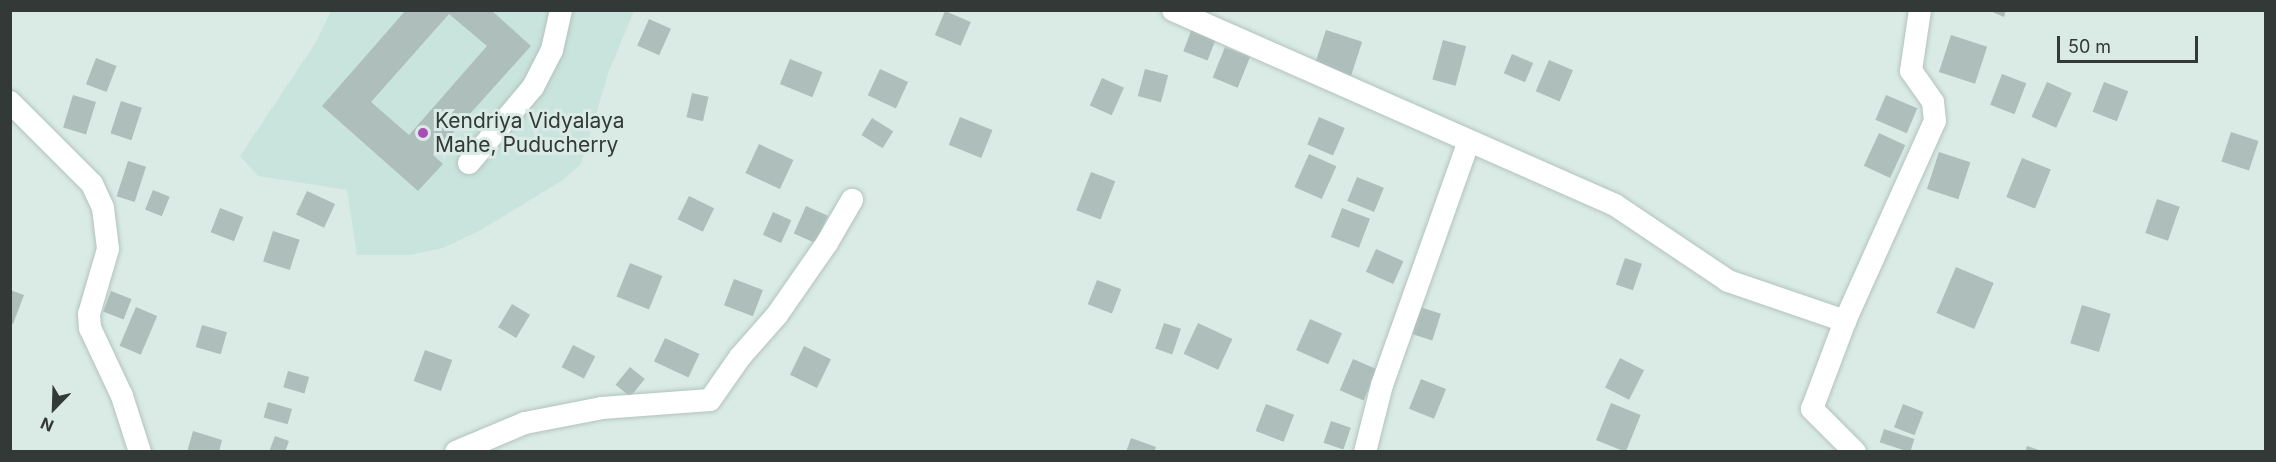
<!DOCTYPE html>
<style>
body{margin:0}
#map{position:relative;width:2276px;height:462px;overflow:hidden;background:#daebe6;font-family:Inter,sans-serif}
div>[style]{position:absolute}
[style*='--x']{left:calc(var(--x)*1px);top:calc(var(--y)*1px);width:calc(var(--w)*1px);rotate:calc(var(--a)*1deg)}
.built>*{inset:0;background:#c9e4dc}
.building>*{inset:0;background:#aebeba;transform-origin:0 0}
.roads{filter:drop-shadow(0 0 2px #b2c3be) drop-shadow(0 0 2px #b2c3be)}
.minor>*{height:22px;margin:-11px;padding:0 11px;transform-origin:11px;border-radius:11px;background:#fff}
.dots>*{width:16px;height:16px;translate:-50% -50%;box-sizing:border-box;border:3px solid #daebe6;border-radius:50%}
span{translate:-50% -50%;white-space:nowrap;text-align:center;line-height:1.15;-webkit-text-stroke:6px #daebe6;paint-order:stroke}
.poi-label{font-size:21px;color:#323937}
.left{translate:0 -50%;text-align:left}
.frame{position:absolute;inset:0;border:12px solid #323937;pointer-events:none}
.north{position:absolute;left:24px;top:378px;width:60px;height:60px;-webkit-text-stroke:4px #daebe6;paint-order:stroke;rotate:203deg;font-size:16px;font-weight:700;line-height:24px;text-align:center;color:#323937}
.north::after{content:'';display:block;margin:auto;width:21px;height:27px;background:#323937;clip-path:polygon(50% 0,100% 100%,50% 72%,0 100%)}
.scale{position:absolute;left:2057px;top:36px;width:141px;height:27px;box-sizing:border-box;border:3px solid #323937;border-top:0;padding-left:8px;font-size:18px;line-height:21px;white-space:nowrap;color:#323937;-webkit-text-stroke:4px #daebe6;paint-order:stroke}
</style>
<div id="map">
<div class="built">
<div style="clip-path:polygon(331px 11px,634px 11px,609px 71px,581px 164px,563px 180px,479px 231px,443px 248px,410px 255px,357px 255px,347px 190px,258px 176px,240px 156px,316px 42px)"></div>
</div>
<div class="building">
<div style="clip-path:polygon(evenodd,406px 10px,491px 10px,531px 46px,433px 155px,443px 164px,418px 191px,322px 106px,406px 10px,449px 14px,487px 46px,409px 135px,371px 102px,449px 14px)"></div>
<div style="clip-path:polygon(1988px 10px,2006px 10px,2004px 17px)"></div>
<div style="left:945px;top:11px;width:28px;height:26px;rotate:23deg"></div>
<div style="left:649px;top:19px;width:24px;height:29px;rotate:24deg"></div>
<div style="left:1193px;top:26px;width:26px;height:27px;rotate:21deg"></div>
<div style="left:1326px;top:30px;width:38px;height:36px;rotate:18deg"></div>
<div style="left:1951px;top:35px;width:38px;height:39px;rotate:18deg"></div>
<div style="left:1443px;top:40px;width:24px;height:41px;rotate:15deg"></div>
<div style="left:1225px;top:47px;width:27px;height:33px;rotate:22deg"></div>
<div style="left:1512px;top:54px;width:23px;height:21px;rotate:23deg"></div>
<div style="left:96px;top:58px;width:22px;height:28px;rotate:21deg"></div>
<div style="left:790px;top:59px;width:35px;height:27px;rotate:22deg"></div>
<div style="left:1549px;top:60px;width:26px;height:34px;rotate:23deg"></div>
<div style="left:880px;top:69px;width:31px;height:29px;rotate:25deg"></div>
<div style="left:1145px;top:69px;width:24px;height:28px;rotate:15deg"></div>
<div style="left:2002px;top:74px;width:26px;height:33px;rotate:21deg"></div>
<div style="left:1102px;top:78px;width:24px;height:30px;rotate:24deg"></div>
<div style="left:2047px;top:82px;width:27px;height:38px;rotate:24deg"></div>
<div style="left:2104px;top:82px;width:26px;height:32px;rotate:21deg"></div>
<div style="left:692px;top:93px;width:17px;height:25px;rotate:13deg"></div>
<div style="left:73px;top:95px;width:24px;height:34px;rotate:17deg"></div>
<div style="left:1886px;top:95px;width:34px;height:27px;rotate:23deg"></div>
<div style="left:121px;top:101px;width:22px;height:34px;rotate:18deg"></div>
<div style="left:960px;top:117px;width:35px;height:30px;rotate:22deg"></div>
<div style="left:1319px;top:117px;width:28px;height:30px;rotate:23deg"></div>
<div style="left:872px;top:118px;width:25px;height:20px;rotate:32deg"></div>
<div style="left:2231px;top:132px;width:29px;height:31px;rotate:18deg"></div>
<div style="left:1879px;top:133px;width:29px;height:36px;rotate:25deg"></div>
<div style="left:759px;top:144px;width:38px;height:32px;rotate:25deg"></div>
<div style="left:1939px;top:152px;width:33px;height:39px;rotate:18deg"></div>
<div style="left:1309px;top:154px;width:30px;height:36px;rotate:24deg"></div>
<div style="left:2022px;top:158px;width:31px;height:42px;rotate:22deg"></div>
<div style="left:128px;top:161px;width:19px;height:37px;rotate:18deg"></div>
<div style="left:1091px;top:172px;width:26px;height:41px;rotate:21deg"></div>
<div style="left:1357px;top:177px;width:29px;height:26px;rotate:22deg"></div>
<div style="left:153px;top:190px;width:18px;height:21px;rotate:22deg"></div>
<div style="left:307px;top:191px;width:31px;height:26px;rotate:25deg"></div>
<div style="left:689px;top:196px;width:28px;height:26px;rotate:26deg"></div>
<div style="left:2157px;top:199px;width:24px;height:36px;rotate:19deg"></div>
<div style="left:806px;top:206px;width:24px;height:30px;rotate:24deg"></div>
<div style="left:220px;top:208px;width:25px;height:26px;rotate:21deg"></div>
<div style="left:1342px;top:208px;width:30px;height:31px;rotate:21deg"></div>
<div style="left:773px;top:212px;width:20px;height:25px;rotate:24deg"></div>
<div style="left:273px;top:231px;width:28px;height:32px;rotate:18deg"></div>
<div style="left:1376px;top:249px;width:30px;height:25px;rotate:24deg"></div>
<div style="left:1625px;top:258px;width:18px;height:28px;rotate:19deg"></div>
<div style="left:630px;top:263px;width:35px;height:36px;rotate:22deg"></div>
<div style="left:1956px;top:267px;width:41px;height:50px;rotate:23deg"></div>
<div style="left:734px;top:279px;width:31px;height:28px;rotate:21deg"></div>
<div style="left:1097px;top:280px;width:26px;height:26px;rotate:21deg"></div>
<div style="clip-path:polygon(10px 290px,24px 295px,13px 324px,10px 323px)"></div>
<div style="left:111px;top:291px;width:22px;height:22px;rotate:21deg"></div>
<div style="left:512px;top:304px;width:21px;height:27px;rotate:31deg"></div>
<div style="left:2082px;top:305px;width:30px;height:40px;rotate:17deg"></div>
<div style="left:136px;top:307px;width:23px;height:42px;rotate:23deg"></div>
<div style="left:1420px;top:307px;width:22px;height:28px;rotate:18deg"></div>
<div style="left:1310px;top:319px;width:35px;height:34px;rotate:24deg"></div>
<div style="left:1164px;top:323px;width:18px;height:27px;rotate:19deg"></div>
<div style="left:1198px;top:323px;width:38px;height:34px;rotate:25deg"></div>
<div style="left:202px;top:325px;width:26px;height:23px;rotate:16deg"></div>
<div style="left:665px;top:338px;width:38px;height:26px;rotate:25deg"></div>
<div style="left:573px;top:345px;width:25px;height:25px;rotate:27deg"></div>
<div style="left:804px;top:346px;width:30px;height:32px;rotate:26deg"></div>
<div style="left:425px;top:350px;width:29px;height:33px;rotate:20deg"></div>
<div style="left:1620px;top:358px;width:27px;height:33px;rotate:27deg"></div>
<div style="left:1353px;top:359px;width:26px;height:34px;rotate:23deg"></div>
<div style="left:630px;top:367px;width:19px;height:23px;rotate:39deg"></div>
<div style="left:288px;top:371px;width:22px;height:17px;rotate:16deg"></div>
<div style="left:1421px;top:379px;width:27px;height:32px;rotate:22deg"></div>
<div style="left:268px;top:402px;width:25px;height:16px;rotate:16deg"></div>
<div style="left:1611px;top:403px;width:32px;height:40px;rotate:22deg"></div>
<div style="left:1266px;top:404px;width:30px;height:29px;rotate:21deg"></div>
<div style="left:1903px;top:404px;width:22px;height:25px;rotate:21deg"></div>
<div style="left:1331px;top:421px;width:21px;height:23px;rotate:19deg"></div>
<div style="left:1884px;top:429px;width:32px;height:14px;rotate:18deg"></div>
<div style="clip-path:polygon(193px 431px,222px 440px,219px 452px,187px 452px)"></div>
<div style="clip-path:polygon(275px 436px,289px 441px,285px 452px,269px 452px)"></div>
<div style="clip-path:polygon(1131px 438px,1156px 447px,1154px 452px,1126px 452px)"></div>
<div style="clip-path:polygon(2027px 446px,2042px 451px,2042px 452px,2025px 452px)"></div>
</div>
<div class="roads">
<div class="minor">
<div style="--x:1173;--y:10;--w:483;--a:23.8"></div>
<div style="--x:1615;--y:205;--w:136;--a:33.9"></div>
<div style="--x:1728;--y:281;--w:124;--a:18.9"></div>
<div style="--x:10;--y:102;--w:116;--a:45"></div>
<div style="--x:92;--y:184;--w:26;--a:65"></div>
<div style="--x:103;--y:208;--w:41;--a:83"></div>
<div style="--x:108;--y:249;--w:68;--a:106.3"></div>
<div style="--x:89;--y:314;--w:14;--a:86"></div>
<div style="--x:90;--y:328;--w:75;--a:64.8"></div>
<div style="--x:122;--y:396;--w:59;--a:72.2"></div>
<div style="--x:469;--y:163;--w:99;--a:-49.9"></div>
<div style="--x:533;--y:87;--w:42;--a:-62.8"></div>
<div style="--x:552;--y:50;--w:41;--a:-77.3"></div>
<div style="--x:456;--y:452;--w:75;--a:-22.8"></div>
<div style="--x:525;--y:423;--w:78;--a:-11"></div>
<div style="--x:602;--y:408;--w:108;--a:-4.2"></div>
<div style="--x:710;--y:400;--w:52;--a:-55.1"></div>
<div style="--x:740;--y:357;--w:56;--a:-48.6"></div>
<div style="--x:777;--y:315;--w:88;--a:-55.2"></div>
<div style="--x:827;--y:243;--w:50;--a:-59.8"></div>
<div style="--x:1365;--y:452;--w:69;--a:-75.8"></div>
<div style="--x:1382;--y:385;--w:257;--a:-70.4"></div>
<div style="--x:1855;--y:452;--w:61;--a:-135"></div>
<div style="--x:1812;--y:409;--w:94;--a:-69.4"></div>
<div style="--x:1845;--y:321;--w:219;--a:-65.8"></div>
<div style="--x:1935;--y:121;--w:19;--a:-96"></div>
<div style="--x:1933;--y:102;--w:38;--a:-125"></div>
<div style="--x:1911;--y:71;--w:62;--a:-81.6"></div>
</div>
</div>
<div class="dots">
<div style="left:423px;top:133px;background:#ab4db7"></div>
</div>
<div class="poi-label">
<span class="left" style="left:435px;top:133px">Kendriya Vidyalaya<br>Mahe, Puducherry</span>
</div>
<div class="frame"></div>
<div class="north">N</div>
<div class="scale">50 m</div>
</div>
